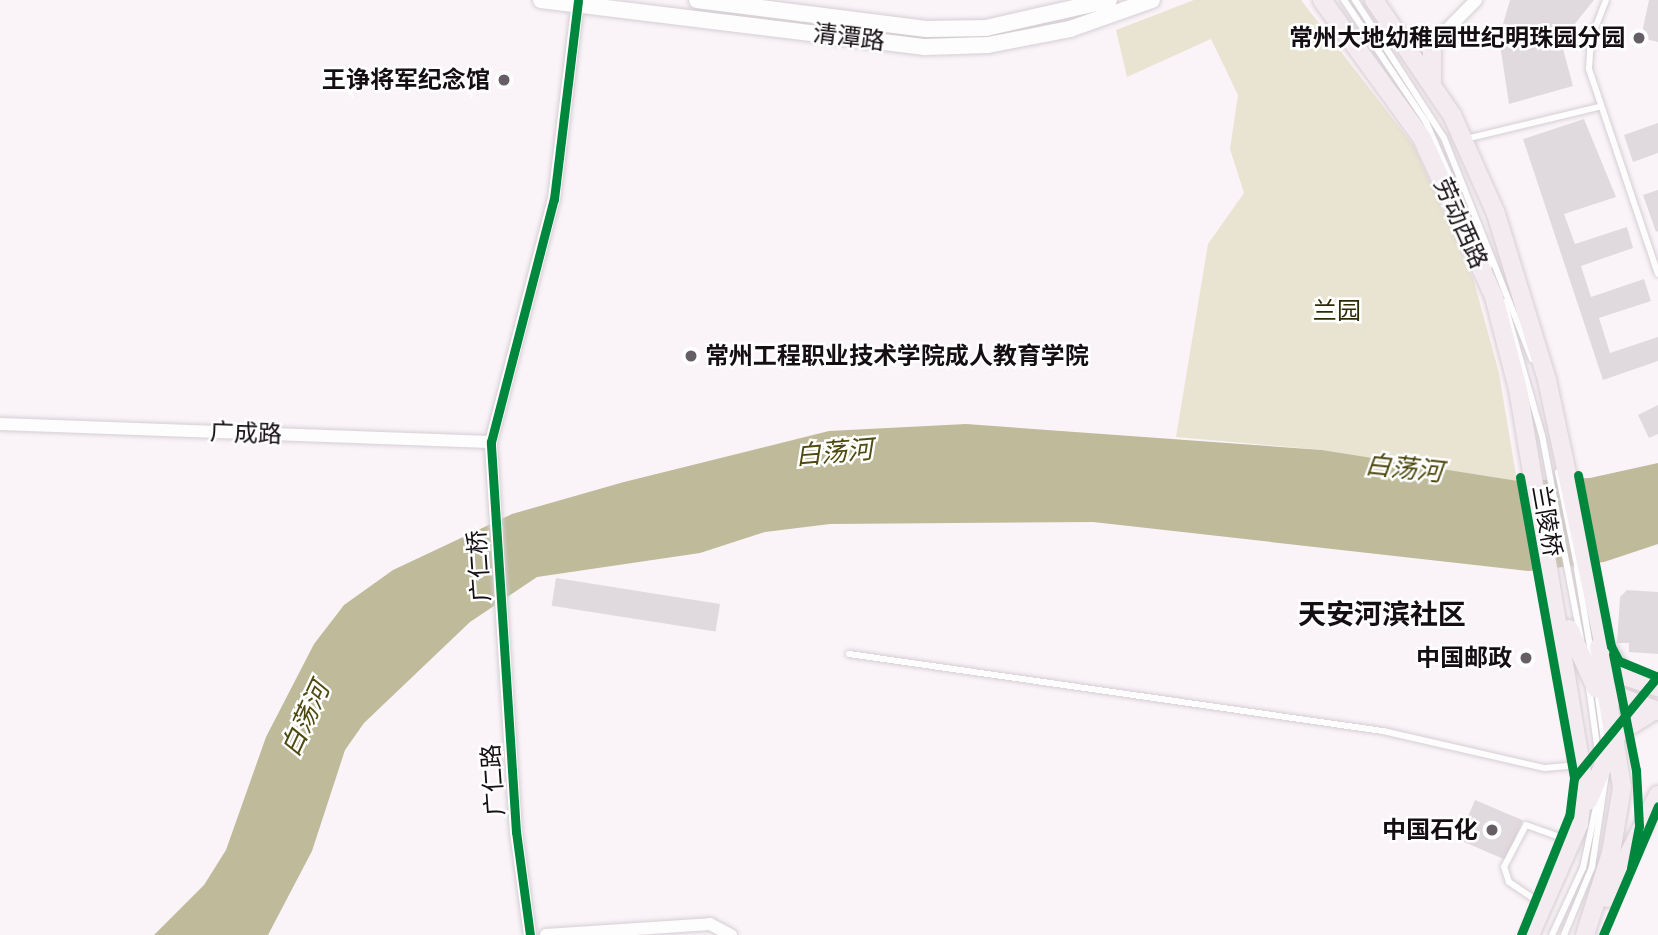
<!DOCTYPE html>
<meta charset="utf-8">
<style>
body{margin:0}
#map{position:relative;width:1658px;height:935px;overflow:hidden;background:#faf4f9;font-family:"Titillium Web","Noto Sans SC",sans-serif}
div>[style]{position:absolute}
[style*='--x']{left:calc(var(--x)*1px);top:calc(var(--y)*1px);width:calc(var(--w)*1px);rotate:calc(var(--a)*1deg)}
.green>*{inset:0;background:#e8e4d1}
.water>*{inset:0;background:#beba9a}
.building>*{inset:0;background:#e0d9de;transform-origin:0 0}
.roads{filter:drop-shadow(0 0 2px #d5ced3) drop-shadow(0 0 2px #d5ced3)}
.service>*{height:6px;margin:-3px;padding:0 3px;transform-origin:3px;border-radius:3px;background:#fefdfe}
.minor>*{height:12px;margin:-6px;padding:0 6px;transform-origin:6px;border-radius:6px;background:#fefdfe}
.secondary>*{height:16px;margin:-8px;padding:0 8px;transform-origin:8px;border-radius:8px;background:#fefdfe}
.primary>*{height:18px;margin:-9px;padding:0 9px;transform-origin:9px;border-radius:9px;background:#f4ebf1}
.cycleway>*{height:9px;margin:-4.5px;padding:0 4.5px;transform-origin:4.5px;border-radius:4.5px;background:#00873e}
.dots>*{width:19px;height:19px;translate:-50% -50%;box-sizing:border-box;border:4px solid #fff;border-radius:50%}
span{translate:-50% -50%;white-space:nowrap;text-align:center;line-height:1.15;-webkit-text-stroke:5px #fff;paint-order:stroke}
.street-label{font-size:24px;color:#150e13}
.poi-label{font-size:24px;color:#150e13;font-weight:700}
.right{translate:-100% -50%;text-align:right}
.left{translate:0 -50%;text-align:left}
.park-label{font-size:24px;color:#2e2b03}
.water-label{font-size:26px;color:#4e490f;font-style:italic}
.quarter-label{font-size:28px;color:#150e13;font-weight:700}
</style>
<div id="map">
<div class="green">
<div style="clip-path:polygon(1194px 0,1301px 0,1414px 146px,1473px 278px,1499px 373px,1517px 481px,1322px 450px,1176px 437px,1208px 244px,1244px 193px,1230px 149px,1238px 95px,1211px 39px,1127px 77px,1116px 30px)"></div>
</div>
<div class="water">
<div style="clip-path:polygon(966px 424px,1322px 450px,1518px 481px,1590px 478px,1658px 463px,1658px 544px,1604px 562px,1529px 571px,1093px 522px,830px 524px,765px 532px,700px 553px,537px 577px,470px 622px,364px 723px,345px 750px,312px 851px,268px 935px,154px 935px,204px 885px,226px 850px,266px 737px,314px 644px,344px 605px,393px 570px,512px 514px,624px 482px,829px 431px)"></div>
</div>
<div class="building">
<div style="clip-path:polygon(1510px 0,1594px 0,1561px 41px,1573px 86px,1509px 104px,1499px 38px)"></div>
<div style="clip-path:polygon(1649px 0,1658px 0,1658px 42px,1641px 38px)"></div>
<div style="clip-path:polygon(1584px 119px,1616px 197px,1564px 214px,1575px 244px,1627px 227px,1633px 248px,1581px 266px,1591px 297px,1644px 279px,1651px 301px,1599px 318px,1610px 353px,1658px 337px,1658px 361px,1603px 380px,1523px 139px)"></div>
<div style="clip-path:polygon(1658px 123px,1658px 153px,1633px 162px,1624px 135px)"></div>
<div style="clip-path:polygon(1658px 190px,1658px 231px,1656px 232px,1643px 195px)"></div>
<div style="clip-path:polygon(1658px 405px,1658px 434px,1649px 438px,1638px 415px)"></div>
<div style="left:556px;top:578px;width:166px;height:28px;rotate:9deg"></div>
<div style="clip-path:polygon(1627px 590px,1658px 592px,1658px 654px,1629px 652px,1629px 643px,1617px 643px,1620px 597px)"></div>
<div style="left:1475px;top:800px;width:52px;height:43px;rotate:23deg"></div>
</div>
<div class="roads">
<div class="service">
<div style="--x:1344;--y:0;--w:147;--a:56.1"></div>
<div style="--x:1426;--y:122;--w:157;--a:66.4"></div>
<div style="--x:1355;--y:0;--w:164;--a:57.2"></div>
<div style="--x:1444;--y:138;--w:238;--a:68.3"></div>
<div style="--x:1606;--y:0;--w:42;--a:111"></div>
<div style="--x:1591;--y:39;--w:30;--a:94"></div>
<div style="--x:1589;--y:69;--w:216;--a:71.4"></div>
<div style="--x:1466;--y:139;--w:136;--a:-13.6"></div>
<div style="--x:1504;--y:302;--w:138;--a:74.1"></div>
<div style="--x:1542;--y:435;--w:208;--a:79.2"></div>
<div style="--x:1558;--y:472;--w:100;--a:78.5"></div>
<div style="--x:1577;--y:569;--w:97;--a:80.5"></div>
<div style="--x:849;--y:654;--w:540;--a:8.21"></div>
<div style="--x:1383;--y:731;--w:166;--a:12.9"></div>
<div style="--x:1545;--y:768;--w:34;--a:-5"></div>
<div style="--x:1589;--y:687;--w:74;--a:82.2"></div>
<div style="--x:1597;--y:690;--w:59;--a:82.1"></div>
<div style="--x:1543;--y:905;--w:41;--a:-145.9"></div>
<div style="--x:1509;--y:882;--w:16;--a:-108"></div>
<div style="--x:1504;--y:867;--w:47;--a:-62.4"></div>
<div style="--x:1526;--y:825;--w:48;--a:19.6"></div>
<div style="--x:1552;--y:935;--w:74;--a:-65.2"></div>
<div style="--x:1583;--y:868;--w:82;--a:-78"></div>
<div style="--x:1564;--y:935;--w:74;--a:-67.6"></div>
<div style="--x:1592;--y:867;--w:95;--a:-81.5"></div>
</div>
<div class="minor">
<div style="--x:1432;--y:45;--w:63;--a:-45.6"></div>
<div style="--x:0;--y:424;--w:491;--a:2.1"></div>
<div style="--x:530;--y:935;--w:104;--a:-97.7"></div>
<div style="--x:516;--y:832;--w:391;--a:-93.7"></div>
<div style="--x:491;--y:442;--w:251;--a:-75.5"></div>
<div style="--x:554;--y:199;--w:200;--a:-83.1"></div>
<div style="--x:546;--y:935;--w:164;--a:-3.8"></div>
<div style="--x:710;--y:924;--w:24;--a:28"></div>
</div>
<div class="secondary">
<div style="--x:541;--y:0;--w:387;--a:7"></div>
<div style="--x:925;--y:47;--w:63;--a:-1.8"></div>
<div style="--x:988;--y:45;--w:84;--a:-11"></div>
<div style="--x:1070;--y:29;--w:87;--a:-19.5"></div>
<div style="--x:697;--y:0;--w:231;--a:7.2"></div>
<div style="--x:926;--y:29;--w:60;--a:-1"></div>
<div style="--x:986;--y:28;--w:126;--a:-12.8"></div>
</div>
<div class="primary">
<div style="--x:1322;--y:0;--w:170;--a:54.1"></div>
<div style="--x:1422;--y:138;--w:175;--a:65.6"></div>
<div style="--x:1494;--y:297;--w:95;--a:75.4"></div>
<div style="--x:1518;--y:389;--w:399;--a:80.5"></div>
<div style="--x:1584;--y:782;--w:42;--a:96.8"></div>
<div style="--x:1579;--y:824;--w:121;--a:113.8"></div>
<div style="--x:1374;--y:0;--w:139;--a:55.9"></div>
<div style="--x:1452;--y:115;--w:108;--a:66"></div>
<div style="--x:1496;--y:214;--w:174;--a:72.9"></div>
<div style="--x:1547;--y:380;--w:267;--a:77.9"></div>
<div style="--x:1603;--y:641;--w:41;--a:59"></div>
<div style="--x:1624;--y:676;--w:36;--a:18"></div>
<div style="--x:1401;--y:37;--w:32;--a:14"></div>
<div style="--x:1432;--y:45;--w:36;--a:90"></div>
<div style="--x:1569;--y:629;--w:65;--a:65.4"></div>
<div style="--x:1596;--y:688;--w:66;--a:20.4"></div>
<div style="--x:1588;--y:801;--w:73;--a:-66.6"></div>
<div style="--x:1617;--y:734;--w:45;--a:-32.3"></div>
<div style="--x:1607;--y:898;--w:115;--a:-63.7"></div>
<div style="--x:1585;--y:935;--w:86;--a:-72.4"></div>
<div style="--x:1611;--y:853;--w:67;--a:-80.5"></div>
<div style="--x:1622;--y:787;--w:142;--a:-99.3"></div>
</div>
</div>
<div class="cycleway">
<div style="--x:1578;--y:475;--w:174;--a:79.1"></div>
<div style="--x:1611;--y:646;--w:17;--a:62"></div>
<div style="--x:1619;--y:661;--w:42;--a:22.3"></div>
<div style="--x:1520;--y:477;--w:306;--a:79.8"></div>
<div style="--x:1574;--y:778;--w:38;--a:97"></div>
<div style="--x:1569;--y:816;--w:128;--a:112"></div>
<div style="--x:1613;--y:654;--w:118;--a:78.8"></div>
<div style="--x:1636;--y:770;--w:56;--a:86.9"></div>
<div style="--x:1639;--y:826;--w:43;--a:100.8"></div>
<div style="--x:1574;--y:778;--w:131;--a:-50.6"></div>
<div style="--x:530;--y:935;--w:104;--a:-97.7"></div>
<div style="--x:516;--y:832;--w:391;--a:-93.7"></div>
<div style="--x:491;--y:442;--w:251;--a:-75.5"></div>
<div style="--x:554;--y:199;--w:200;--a:-83.1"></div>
<div style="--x:1603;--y:935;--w:140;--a:-66.9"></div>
</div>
<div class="dots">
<div style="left:1639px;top:38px;background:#655e64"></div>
<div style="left:504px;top:80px;background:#655e64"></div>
<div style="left:691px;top:356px;background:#655e64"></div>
<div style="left:1526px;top:658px;background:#655e64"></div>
<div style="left:1492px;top:830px;background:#655e64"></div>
</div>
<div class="street-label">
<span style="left:849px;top:37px;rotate:7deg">清潭路</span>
<span style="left:1461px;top:223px;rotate:66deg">劳动西路</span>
<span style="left:246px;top:433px;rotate:2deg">广成路</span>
<span style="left:1547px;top:521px;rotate:80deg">兰陵桥</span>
<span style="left:479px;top:566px;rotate:-94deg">广仁桥</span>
<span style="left:493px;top:780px;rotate:-94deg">广仁路</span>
</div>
<div class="poi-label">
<span class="right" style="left:1625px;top:38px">常州大地幼稚园世纪明珠园分园</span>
<span class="right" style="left:490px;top:80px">王诤将军纪念馆</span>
<span class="left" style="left:705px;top:356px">常州工程职业技术学院成人教育学院</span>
<span class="right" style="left:1512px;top:658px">中国邮政</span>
<span class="right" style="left:1478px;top:830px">中国石化</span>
</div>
<div class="park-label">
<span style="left:1337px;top:311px">兰园</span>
</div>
<div class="water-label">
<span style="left:834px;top:452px;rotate:-5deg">白荡河</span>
<span style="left:1404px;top:468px;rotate:6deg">白荡河</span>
<span style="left:305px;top:719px;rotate:-65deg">白荡河</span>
</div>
<div class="quarter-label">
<span style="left:1382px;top:614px">天安河滨社区</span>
</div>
</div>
